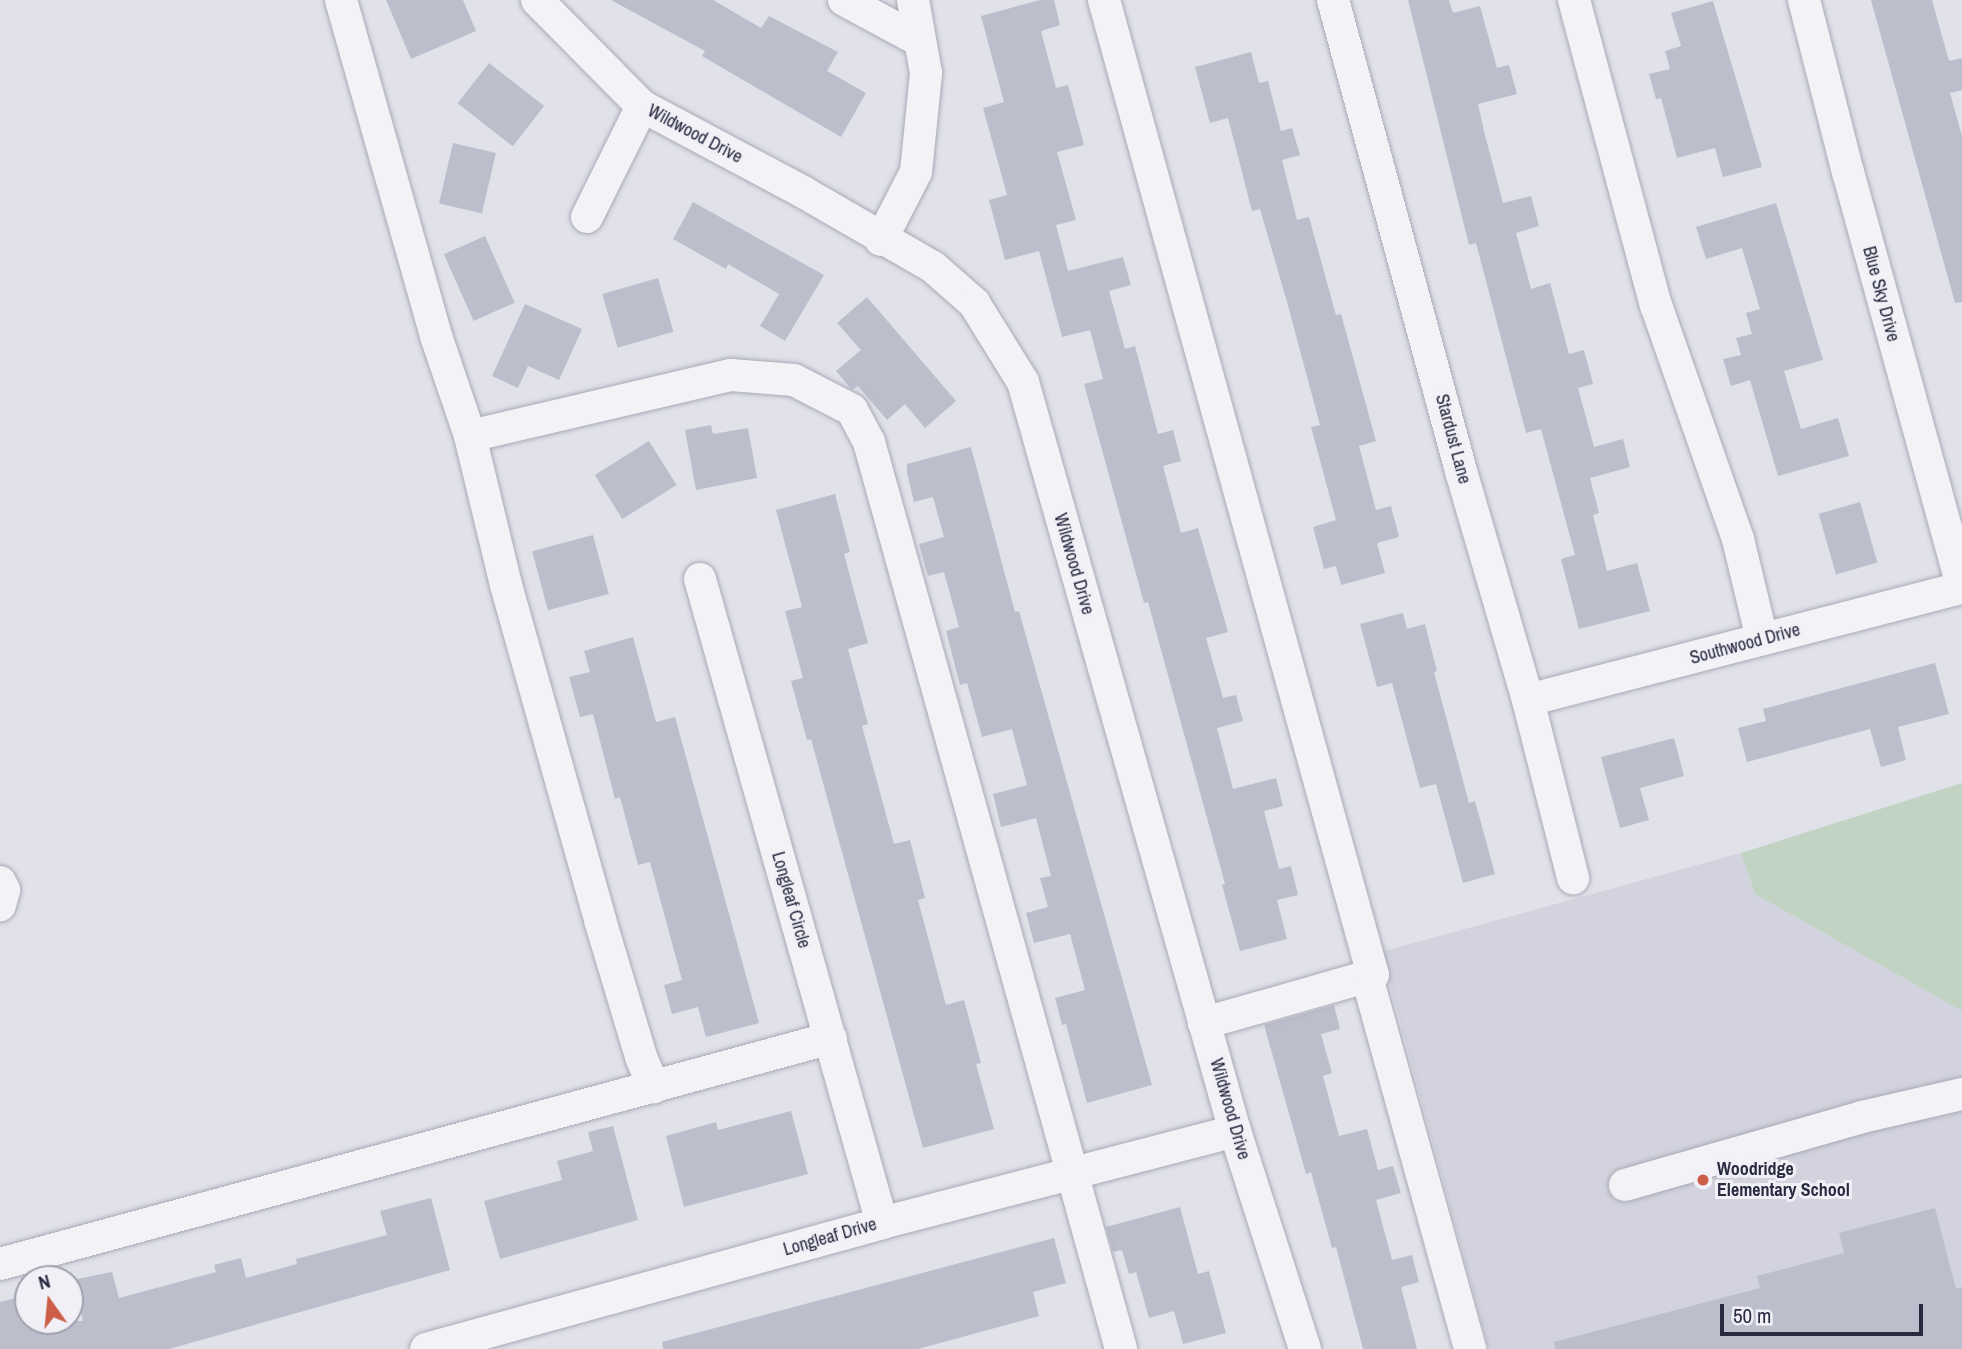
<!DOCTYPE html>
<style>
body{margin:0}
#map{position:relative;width:1962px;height:1349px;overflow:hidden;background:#e0e1e9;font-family:"Archivo Narrow",sans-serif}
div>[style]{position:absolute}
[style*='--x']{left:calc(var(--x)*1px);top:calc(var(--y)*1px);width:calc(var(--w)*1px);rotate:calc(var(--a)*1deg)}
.built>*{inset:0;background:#d2d3de}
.green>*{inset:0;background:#c1d3c3}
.building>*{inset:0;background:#bdbecc;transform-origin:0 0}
.roads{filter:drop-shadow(0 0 2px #a9aab6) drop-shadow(0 0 2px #a9aab6)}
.minor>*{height:32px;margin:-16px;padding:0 16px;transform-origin:16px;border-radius:16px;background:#f3f3f7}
.dots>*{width:19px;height:19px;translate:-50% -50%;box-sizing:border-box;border:4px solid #f0f0f6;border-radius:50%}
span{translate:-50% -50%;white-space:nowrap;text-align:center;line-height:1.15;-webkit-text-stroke:6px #f0f0f6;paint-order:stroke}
.street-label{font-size:18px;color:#292a40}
.poi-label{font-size:18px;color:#292a40;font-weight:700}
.left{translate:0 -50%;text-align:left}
.north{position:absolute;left:14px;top:1265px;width:70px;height:70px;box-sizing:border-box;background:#f0f0f6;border:2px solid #a0a1ad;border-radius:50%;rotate:345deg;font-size:19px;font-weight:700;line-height:28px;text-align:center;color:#292a40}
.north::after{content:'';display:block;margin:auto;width:24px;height:32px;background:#cc5e47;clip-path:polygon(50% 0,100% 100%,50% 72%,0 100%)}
.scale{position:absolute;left:1720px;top:1304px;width:203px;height:32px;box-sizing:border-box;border:4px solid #292a40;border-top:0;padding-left:9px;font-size:21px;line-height:24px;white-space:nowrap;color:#292a40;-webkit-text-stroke:5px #f0f0f6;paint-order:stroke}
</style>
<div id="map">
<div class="built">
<div style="clip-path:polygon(1741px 853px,1755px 894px,1962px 1011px,1962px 1349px,1489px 1349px,1381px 952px)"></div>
</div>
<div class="green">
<div style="clip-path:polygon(1962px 783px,1962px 1011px,1755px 894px,1741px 853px)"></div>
</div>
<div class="building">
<div style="clip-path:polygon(386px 0,463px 0,476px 31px,411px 59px)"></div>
<div style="clip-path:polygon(611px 0,713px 0,761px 28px,769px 16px,838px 52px,827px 71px,866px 93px,841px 137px,702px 56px,705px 51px)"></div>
<div style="clip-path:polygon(1040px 0,1054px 0,1060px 25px,1041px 31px,1056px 88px,1068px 85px,1084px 145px,1057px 152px,1076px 220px,1056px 225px,1068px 271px,1123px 257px,1131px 285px,1109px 291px,1125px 349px,1135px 346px,1158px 434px,1173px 430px,1181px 461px,1163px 466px,1181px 533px,1198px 528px,1228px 632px,1206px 638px,1223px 698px,1236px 695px,1243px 721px,1217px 728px,1233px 789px,1276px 778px,1283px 806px,1264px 811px,1279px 869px,1291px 866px,1298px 895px,1277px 900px,1287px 939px,1240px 951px,1222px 885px,1225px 884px,1148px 602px,1144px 603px,1084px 384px,1103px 379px,1090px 330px,1062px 337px,1039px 251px,1005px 260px,989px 200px,1007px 195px,983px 108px,1004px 102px,981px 16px)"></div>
<div style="clip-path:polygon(1408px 0,1449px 0,1453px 13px,1480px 6px,1497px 68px,1509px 65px,1517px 94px,1478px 104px,1485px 135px,1503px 203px,1531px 196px,1539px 226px,1516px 233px,1531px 289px,1550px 283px,1569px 354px,1584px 350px,1593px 384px,1578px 388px,1594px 447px,1623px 439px,1630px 467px,1590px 478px,1599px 513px,1593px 515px,1607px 571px,1637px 563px,1650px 611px,1579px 629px,1561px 559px,1575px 555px,1541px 429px,1526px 433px,1476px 243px,1469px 245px)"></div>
<div style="clip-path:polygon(1871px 0,1932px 0,1949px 61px,1962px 58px,1962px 90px,1950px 93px,1962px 136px,1962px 302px,1955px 303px)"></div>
<div style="clip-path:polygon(1713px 1px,1762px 167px,1723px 177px,1715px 148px,1677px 158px,1661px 98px,1656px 99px,1649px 74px,1670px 69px,1665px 51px,1681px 46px,1671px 13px)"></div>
<div style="clip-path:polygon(1251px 52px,1259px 83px,1268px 81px,1281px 131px,1292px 128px,1300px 155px,1282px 160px,1297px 220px,1309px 217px,1336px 315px,1341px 314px,1368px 412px,1376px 441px,1359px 446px,1376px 510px,1391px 506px,1399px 537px,1377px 543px,1385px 573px,1341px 585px,1336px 566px,1324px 569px,1313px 527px,1336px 520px,1311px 427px,1320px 425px,1287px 302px,1260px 209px,1252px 211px,1228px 118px,1210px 123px,1195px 67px)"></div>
<div style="left:489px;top:63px;width:70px;height:51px;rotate:38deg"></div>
<div style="left:453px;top:143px;width:44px;height:62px;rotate:13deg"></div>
<div style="clip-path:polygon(693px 202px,824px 275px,785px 341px,760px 326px,779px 294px,728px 264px,726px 269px,673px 239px)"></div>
<div style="clip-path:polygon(1776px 203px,1823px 360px,1784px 371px,1801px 429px,1838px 418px,1849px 456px,1778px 476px,1750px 380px,1731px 386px,1723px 359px,1741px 355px,1736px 338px,1752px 334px,1746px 313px,1760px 309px,1742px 248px,1706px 259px,1696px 227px)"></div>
<div style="left:485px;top:236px;width:73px;height:45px;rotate:66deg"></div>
<div style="left:658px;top:278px;width:56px;height:58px;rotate:74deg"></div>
<div style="clip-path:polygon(867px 297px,956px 401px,925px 428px,905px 404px,887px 420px,858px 386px,852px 390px,836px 371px,861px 350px,837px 323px)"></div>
<div style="clip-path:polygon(525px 304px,582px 329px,559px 380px,528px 366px,518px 388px,492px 376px)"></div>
<div style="clip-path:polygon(711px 425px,713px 434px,748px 428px,757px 478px,696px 490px,685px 430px)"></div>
<div style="left:649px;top:441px;width:52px;height:64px;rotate:58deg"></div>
<div style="clip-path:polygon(971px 447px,1015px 612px,1019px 611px,1152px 1085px,1087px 1103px,1066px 1024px,1062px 1025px,1055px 998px,1085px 990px,1070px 934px,1034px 943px,1026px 913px,1048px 907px,1040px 878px,1051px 876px,1036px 818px,1001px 827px,993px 794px,1027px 785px,1012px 729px,982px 737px,967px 683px,960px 685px,946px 631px,959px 627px,944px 572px,928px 576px,919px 544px,944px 537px,933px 497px,914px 502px,907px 473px,907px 464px)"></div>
<div style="clip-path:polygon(835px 494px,850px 552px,844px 554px,868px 643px,848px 649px,868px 724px,862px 726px,894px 844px,910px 840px,925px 898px,918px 900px,946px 1005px,964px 1000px,981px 1063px,976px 1064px,994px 1129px,923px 1148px,811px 739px,807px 740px,791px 681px,803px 678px,785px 611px,802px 607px,776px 510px)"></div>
<div style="left:1860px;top:502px;width:63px;height:43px;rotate:74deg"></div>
<div style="left:593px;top:535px;width:61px;height:63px;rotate:75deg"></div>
<div style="clip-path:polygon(1403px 613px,1407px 629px,1425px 624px,1437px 671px,1434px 672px,1469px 803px,1475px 801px,1495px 874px,1463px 883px,1436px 784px,1420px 788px,1392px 683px,1377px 687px,1360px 624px)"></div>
<div style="clip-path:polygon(633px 637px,656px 722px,675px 717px,759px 1023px,706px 1037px,698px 1007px,672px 1014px,664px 985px,682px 980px,650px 862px,638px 865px,620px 797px,615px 799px,593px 714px,580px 717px,569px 677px,590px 672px,584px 651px)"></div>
<div style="clip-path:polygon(1935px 663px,1949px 714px,1898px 727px,1906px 760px,1881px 767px,1870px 729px,1747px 762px,1738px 728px,1766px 721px,1763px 709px)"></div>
<div style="clip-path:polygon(1674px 738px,1684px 776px,1640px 788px,1649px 820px,1620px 828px,1601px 757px)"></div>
<div style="clip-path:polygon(1334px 1005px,1340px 1029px,1321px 1034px,1332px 1073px,1323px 1076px,1339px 1136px,1367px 1129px,1378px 1170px,1393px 1166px,1401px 1193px,1376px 1200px,1392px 1260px,1412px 1255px,1419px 1282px,1401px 1287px,1417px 1349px,1363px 1349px,1336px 1247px,1332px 1248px,1311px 1172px,1306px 1174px,1264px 1025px)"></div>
<div style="clip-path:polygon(791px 1111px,808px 1174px,684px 1207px,666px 1136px,716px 1122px,718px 1130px)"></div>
<div style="clip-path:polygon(613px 1126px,638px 1220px,500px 1259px,484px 1201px,562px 1180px,557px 1161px,593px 1151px,588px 1132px)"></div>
<div style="clip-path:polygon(431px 1198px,450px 1270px,169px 1349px,0 1349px,0 1302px,28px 1295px,28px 1321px,83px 1321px,72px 1280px,112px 1272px,119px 1298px,216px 1272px,214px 1265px,241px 1258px,246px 1278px,297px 1264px,296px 1259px,387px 1235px,380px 1211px)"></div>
<div style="clip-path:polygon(1180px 1207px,1198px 1274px,1209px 1271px,1226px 1333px,1183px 1344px,1174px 1311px,1149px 1318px,1136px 1272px,1129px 1274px,1122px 1250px,1113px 1252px,1106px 1227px)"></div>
<div style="clip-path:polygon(1935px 1208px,1956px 1289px,1962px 1287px,1962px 1349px,1555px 1349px,1554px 1342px,1760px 1288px,1757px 1276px,1844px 1253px,1839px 1233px)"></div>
<div style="clip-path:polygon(1054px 1238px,1066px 1283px,1033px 1292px,1039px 1316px,918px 1349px,663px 1349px,662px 1342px)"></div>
</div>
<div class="roads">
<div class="minor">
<div style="--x:341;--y:0;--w:349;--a:74.2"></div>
<div style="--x:436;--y:336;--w:106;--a:71.2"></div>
<div style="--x:470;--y:436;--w:153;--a:76.4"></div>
<div style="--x:506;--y:585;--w:348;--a:74.3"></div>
<div style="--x:600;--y:920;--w:143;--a:73.3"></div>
<div style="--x:641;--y:1057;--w:33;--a:67"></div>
<div style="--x:537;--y:0;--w:149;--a:45.3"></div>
<div style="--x:642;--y:106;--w:183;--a:28.1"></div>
<div style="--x:803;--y:192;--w:150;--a:30"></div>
<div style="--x:933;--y:267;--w:55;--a:41.3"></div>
<div style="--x:974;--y:303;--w:93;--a:58.2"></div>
<div style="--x:1023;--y:382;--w:778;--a:74.2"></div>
<div style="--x:1235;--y:1131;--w:229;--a:72.2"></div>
<div style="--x:844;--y:0;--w:86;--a:28.3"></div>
<div style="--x:1104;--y:0;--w:1011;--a:74.58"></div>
<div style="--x:1373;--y:975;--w:176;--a:164.1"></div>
<div style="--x:1333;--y:0;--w:488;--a:74.8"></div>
<div style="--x:1461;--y:471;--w:239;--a:73.7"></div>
<div style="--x:1528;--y:700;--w:184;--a:75.8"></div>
<div style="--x:1574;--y:0;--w:316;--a:75"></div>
<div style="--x:1656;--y:305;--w:248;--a:70.7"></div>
<div style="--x:1738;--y:539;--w:103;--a:76.5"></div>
<div style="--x:1804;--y:0;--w:178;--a:75.7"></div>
<div style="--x:1848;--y:172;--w:429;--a:74.6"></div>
<div style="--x:587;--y:217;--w:124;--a:-63.6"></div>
<div style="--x:881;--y:240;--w:76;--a:-62.8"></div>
<div style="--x:916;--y:172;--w:100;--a:-84.2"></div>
<div style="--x:926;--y:73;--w:74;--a:-100.1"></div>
<div style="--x:470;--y:436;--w:268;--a:-13.2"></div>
<div style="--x:731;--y:375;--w:63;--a:4.5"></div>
<div style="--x:794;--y:380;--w:65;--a:27.3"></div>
<div style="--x:852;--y:410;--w:36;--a:62"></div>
<div style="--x:869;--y:442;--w:941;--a:74.47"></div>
<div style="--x:700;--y:579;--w:669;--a:74.22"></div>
<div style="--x:1528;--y:700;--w:448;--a:-14.5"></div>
<div style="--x:0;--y:882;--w:9;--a:63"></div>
<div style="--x:4;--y:890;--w:16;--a:105"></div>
<div style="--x:1367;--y:977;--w:386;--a:74.5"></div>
<div style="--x:1625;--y:1185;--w:247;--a:-16"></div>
<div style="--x:1862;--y:1117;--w:103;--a:-13"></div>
<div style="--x:0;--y:1264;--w:861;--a:-15.21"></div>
<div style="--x:426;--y:1349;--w:473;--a:-15.4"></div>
<div style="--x:882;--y:1223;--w:365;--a:-14.6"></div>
</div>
</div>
<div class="dots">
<div style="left:1703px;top:1180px;background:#cc5e47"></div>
</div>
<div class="street-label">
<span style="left:695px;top:134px;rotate:28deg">Wildwood Drive</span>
<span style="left:1881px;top:294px;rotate:75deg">Blue Sky Drive</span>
<span style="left:1453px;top:439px;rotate:75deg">Stardust Lane</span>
<span style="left:1074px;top:564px;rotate:74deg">Wildwood Drive</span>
<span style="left:1745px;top:644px;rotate:-15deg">Southwood Drive</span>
<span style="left:791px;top:900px;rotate:74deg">Longleaf Circle</span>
<span style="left:1230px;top:1109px;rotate:74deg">Wildwood Drive</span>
<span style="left:830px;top:1237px;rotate:-16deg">Longleaf Drive</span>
</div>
<div class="poi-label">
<span class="left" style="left:1717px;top:1180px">Woodridge<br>Elementary School</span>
</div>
<div class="north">N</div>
<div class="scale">50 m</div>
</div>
